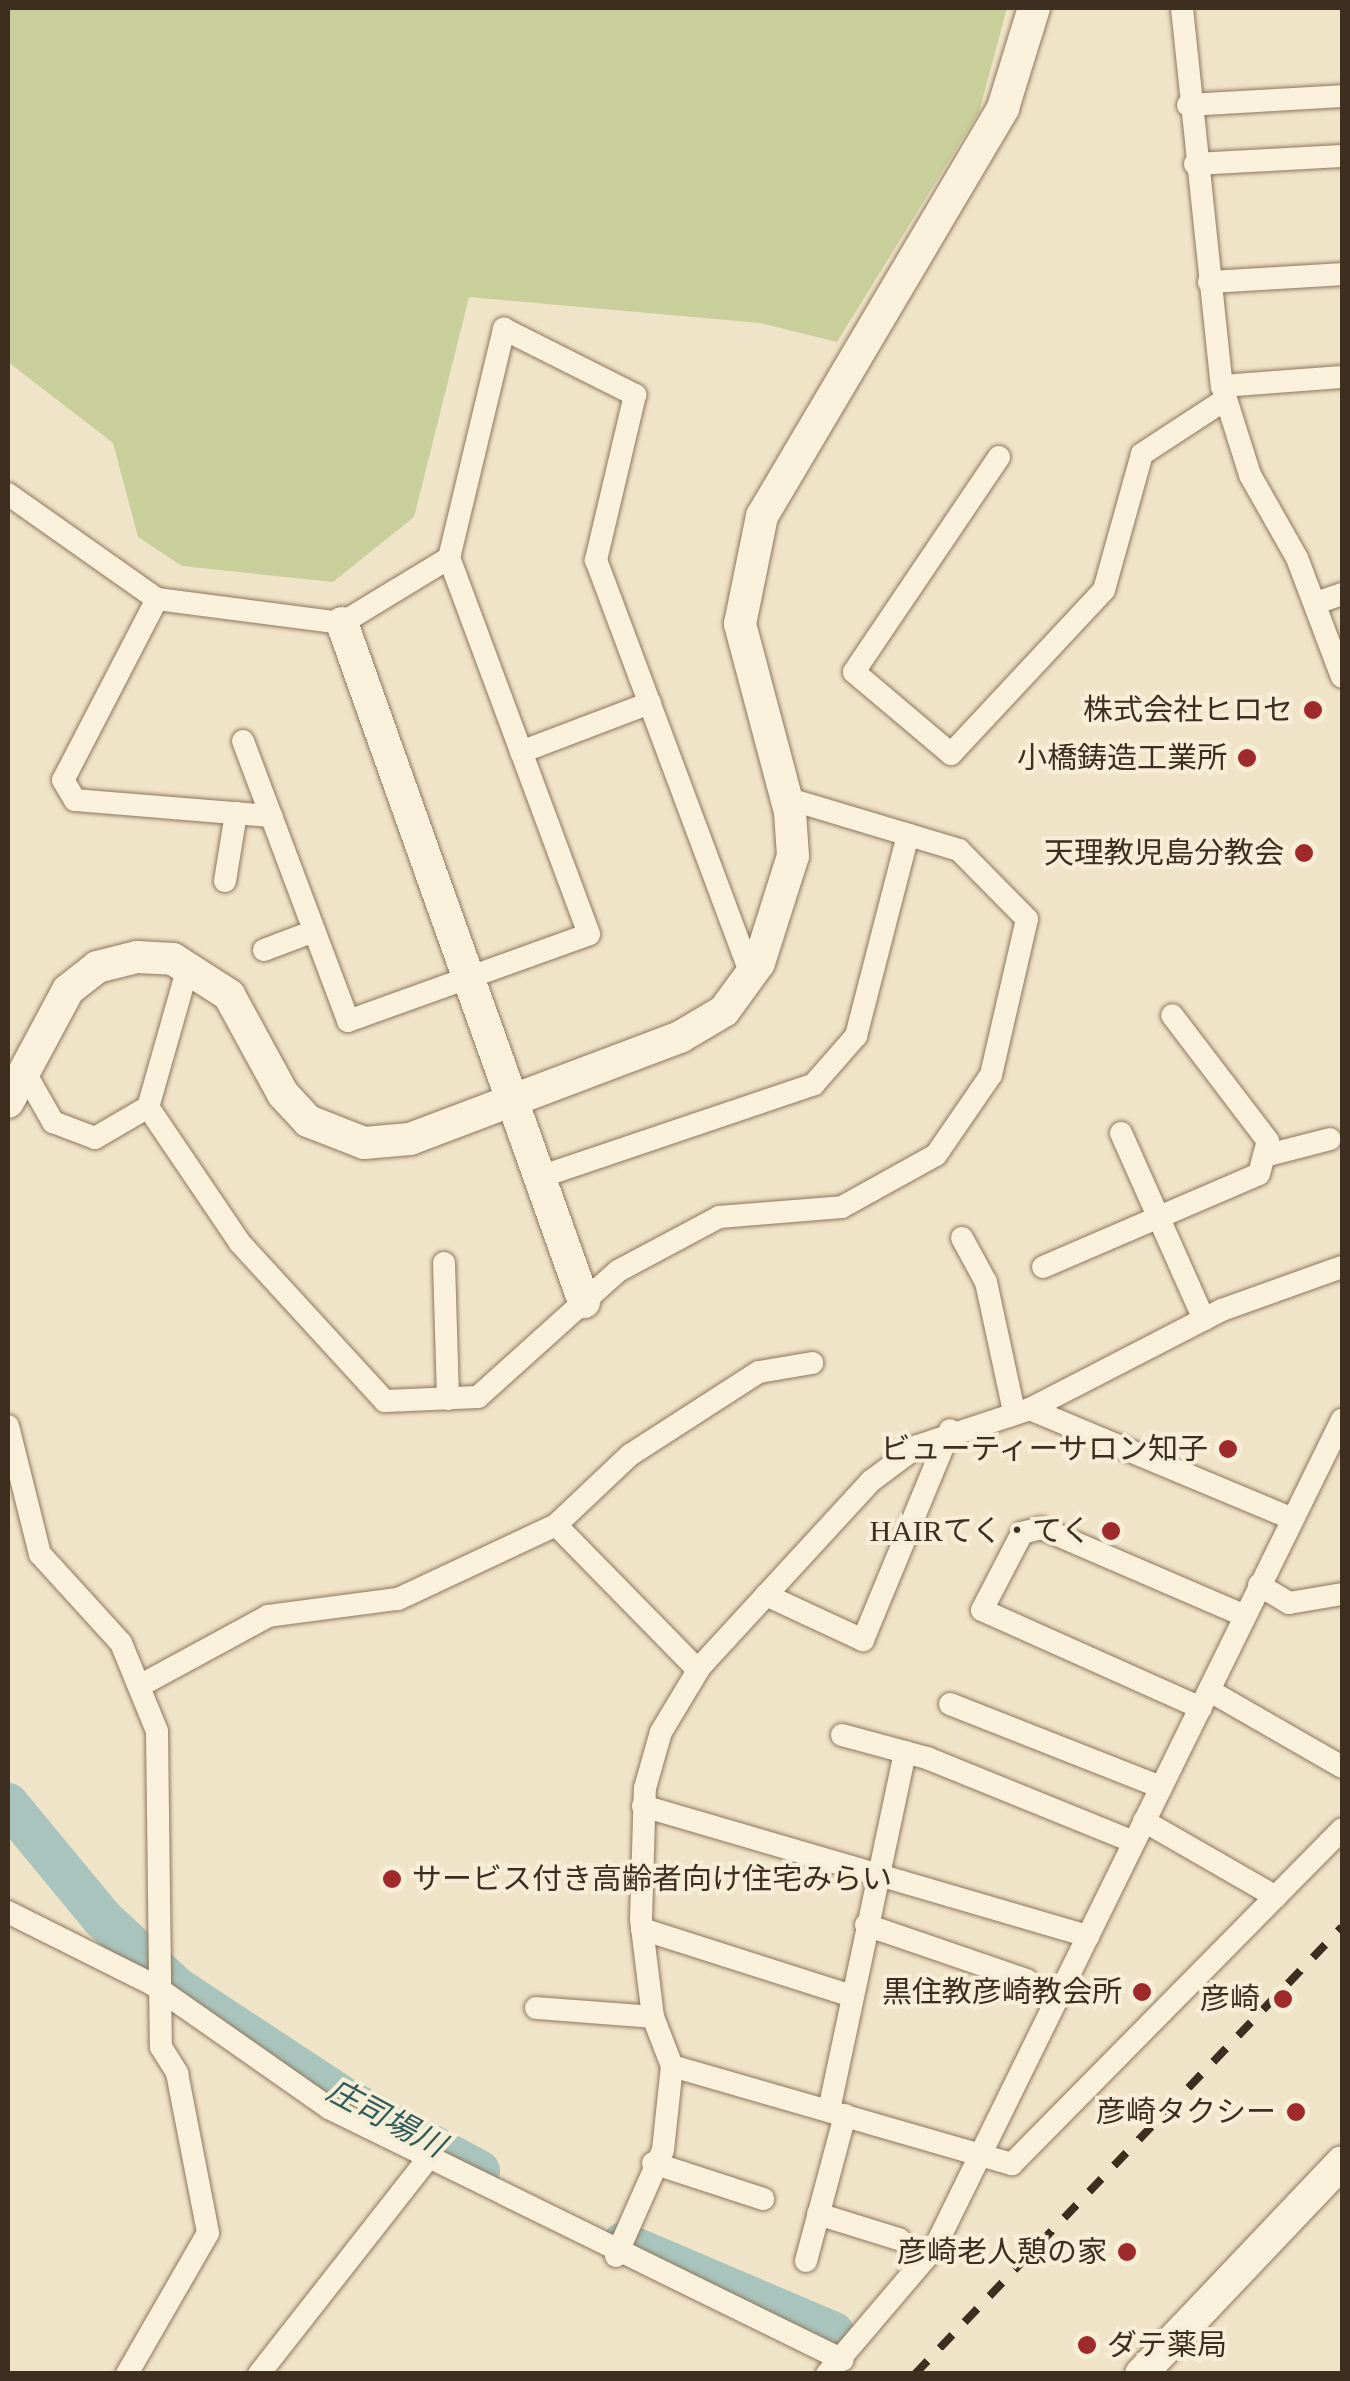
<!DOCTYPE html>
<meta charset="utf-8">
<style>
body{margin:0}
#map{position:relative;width:1350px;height:2381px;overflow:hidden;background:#f0e4c8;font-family:"Times New Roman","Noto Sans JP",serif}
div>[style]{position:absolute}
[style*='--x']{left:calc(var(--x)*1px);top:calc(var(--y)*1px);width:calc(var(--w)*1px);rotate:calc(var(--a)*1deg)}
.green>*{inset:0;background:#c9cf9b}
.river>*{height:42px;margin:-21px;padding:0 21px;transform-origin:21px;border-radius:21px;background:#a9c4bc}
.roads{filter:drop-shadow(0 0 2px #8d765c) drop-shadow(0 0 2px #8d765c)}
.street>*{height:22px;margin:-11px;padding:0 11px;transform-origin:11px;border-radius:11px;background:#faf1dc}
.secondary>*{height:32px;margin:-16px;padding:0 16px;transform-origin:16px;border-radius:16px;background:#faf1dc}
.rail>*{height:8px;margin-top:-4px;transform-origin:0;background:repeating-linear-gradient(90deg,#3d2e20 0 18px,transparent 0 36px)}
.dots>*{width:28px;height:28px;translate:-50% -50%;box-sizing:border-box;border:5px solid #f7eed8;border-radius:50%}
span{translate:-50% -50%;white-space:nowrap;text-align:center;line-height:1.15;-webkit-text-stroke:8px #f7eed8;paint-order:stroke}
.poi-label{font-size:30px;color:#3d2e20}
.right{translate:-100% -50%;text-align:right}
.left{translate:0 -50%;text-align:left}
.water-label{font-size:32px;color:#2f5d5a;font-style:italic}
.frame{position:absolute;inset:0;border:10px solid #3d2e20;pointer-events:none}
</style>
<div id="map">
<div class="green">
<div style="clip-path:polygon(8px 8px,1007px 8px,979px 112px,837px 342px,760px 323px,469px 297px,414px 517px,333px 582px,182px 566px,138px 537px,113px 443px,8px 362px)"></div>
</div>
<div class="river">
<div style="--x:8;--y:1804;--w:148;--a:50.5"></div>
<div style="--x:102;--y:1918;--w:103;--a:43"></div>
<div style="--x:177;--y:1988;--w:204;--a:33.4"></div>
<div style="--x:347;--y:2100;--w:150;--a:28.3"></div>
<div style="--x:623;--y:2243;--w:229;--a:23.1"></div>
</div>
<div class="roads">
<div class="street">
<div style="--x:1182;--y:8;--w:380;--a:84"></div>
<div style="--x:1222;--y:386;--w:93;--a:72.5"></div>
<div style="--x:1250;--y:475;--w:95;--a:60.5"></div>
<div style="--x:1297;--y:558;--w:127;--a:69.3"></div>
<div style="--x:1188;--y:105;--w:154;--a:-3.3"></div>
<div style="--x:1195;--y:164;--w:147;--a:-3.1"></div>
<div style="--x:1209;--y:282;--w:133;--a:-3.4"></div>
<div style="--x:1222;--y:386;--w:120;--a:-4.3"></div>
<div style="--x:999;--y:457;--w:259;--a:124"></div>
<div style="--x:854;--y:672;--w:127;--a:40.2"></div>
<div style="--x:951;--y:754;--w:224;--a:-47"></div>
<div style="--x:1104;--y:590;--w:141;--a:-74.4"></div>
<div style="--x:1142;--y:454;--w:100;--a:-33.2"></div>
<div style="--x:8;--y:494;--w:182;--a:35.2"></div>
<div style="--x:157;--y:599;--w:187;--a:7.4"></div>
<div style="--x:342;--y:623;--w:125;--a:-31.3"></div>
<div style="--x:157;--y:599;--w:204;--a:117.4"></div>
<div style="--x:63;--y:780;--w:23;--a:59"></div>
<div style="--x:75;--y:800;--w:197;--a:4.7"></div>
<div style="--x:1316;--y:603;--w:28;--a:-19"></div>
<div style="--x:243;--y:741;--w:299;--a:69.4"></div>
<div style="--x:348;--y:1021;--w:256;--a:-19.8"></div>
<div style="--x:589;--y:934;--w:401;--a:-110.4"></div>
<div style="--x:449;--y:558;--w:236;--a:-76.5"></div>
<div style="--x:504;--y:329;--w:147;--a:26.7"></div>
<div style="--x:635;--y:395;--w:170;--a:103.3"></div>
<div style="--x:596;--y:560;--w:442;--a:69.5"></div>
<div style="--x:521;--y:752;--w:138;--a:-20.8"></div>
<div style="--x:225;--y:881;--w:69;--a:-80.8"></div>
<div style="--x:264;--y:950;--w:53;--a:-20.8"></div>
<div style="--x:188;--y:967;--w:146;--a:105.9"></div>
<div style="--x:148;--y:1107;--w:164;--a:55.9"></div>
<div style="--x:240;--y:1243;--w:214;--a:47.5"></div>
<div style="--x:385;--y:1401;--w:93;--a:-2.5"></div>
<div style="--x:478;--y:1397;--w:188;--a:-42"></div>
<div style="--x:618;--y:1271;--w:115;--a:-28.1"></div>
<div style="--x:719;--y:1217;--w:123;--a:-4.6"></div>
<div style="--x:842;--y:1207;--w:107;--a:-29"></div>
<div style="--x:936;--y:1155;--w:97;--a:-55.5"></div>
<div style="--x:991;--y:1075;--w:160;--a:-77"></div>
<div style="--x:1027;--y:919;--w:97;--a:-134.6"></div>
<div style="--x:959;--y:850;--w:181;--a:-163.3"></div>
<div style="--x:24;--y:1071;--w:59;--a:60.4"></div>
<div style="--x:53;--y:1122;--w:45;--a:20.9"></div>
<div style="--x:95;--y:1138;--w:61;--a:-30.3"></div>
<div style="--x:1121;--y:1133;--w:204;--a:66"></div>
<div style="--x:1264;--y:1156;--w:68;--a:-14.4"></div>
<div style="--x:540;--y:1177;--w:289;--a:-18.7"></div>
<div style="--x:814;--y:1084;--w:64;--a:-48.8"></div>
<div style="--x:856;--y:1036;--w:208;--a:-75.5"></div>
<div style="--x:962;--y:1238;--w:50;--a:61.4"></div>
<div style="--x:986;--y:1282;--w:132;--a:77.8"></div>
<div style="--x:444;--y:1263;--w:136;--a:88.3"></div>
<div style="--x:1043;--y:1267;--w:235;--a:-23.3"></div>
<div style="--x:1259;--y:1174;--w:34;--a:-75"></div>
<div style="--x:1268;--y:1141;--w:158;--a:-127.3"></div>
<div style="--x:1030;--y:1409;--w:282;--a:22.7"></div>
<div style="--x:8;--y:1426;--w:132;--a:76"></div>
<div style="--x:40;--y:1554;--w:120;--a:47.7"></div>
<div style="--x:121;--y:1643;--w:95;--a:67.8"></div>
<div style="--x:157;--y:1731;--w:316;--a:89.3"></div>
<div style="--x:161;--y:2047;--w:31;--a:58"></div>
<div style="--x:177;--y:2073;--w:163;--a:79"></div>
<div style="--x:208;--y:2233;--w:163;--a:119.9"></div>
<div style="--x:556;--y:1525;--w:203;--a:45.6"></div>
<div style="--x:1259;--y:1585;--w:35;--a:31"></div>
<div style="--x:1289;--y:1603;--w:54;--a:-9.6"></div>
<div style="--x:766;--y:1595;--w:107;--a:24.9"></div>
<div style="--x:863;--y:1640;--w:227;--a:-67.5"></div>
<div style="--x:143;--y:1684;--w:142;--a:-28.5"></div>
<div style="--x:268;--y:1616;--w:131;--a:-7.5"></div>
<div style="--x:398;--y:1599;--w:174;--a:-25.1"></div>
<div style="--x:556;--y:1525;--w:102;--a:-43.4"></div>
<div style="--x:630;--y:1455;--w:153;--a:-32.8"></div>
<div style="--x:759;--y:1372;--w:54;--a:-9.6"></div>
<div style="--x:1210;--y:1691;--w:152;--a:29.9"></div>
<div style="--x:950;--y:1704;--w:227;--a:21.5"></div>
<div style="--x:1201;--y:1708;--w:240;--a:-155.9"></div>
<div style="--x:982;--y:1610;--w:87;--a:-62.5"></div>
<div style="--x:1022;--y:1533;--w:20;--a:-15"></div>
<div style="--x:1041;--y:1528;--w:222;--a:23.3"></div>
<div style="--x:842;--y:1735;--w:88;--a:15.1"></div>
<div style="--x:927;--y:1758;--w:223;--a:22.1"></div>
<div style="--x:643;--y:1806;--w:464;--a:16.3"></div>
<div style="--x:1144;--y:1821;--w:152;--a:29.9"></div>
<div style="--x:8;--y:1912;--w:161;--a:26.6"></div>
<div style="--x:152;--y:1984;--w:216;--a:35"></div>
<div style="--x:329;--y:2108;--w:572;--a:26.12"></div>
<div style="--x:866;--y:1925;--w:170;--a:18.9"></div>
<div style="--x:642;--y:1929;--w:220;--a:17.7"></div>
<div style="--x:536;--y:2008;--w:117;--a:4.4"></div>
<div style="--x:672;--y:2066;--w:354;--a:16.1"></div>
<div style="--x:1012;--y:2164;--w:470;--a:-45.4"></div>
<div style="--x:829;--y:2110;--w:366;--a:-78"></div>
<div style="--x:653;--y:2163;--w:116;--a:18.1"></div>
<div style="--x:818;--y:2214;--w:85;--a:17.2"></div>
<div style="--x:616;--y:2256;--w:116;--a:-66.1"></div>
<div style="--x:663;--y:2150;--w:84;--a:-83.9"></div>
<div style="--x:672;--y:2066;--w:53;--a:-111.2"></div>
<div style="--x:653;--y:2017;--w:99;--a:-97"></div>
<div style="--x:641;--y:1919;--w:131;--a:-88.3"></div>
<div style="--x:645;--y:1788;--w:58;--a:-74.1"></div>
<div style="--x:661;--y:1732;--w:76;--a:-59"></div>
<div style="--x:700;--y:1667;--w:253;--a:-47.4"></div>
<div style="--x:871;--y:1481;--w:59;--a:-36.7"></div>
<div style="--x:918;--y:1446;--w:118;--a:-18.3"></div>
<div style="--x:1030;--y:1409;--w:216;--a:-27.3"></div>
<div style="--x:1222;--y:1310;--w:127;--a:-19.7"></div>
<div style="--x:806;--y:2261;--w:151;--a:-75"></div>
<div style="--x:259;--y:2374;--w:272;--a:-51.9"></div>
<div style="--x:827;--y:2374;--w:167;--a:-49.6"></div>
<div style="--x:935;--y:2247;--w:922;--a:-63.8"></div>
</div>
<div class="secondary">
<div style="--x:342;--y:623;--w:721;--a:70.38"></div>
<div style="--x:8;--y:1102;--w:127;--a:-61.8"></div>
<div style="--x:68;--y:990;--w:37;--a:-38"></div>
<div style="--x:97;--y:967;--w:41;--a:-14"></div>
<div style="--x:137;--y:957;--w:36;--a:3"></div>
<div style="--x:173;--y:959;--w:67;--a:32.7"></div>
<div style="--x:229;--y:995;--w:113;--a:61.4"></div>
<div style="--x:283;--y:1094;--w:37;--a:47"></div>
<div style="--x:308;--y:1121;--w:60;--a:21.4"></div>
<div style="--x:364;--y:1143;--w:46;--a:-5"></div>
<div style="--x:410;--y:1139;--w:289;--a:-20.7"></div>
<div style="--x:680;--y:1037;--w:51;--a:-30.6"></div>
<div style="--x:724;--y:1011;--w:59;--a:-53.9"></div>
<div style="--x:759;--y:963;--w:112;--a:-72.4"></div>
<div style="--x:793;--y:856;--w:44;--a:-93.9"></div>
<div style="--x:790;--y:812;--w:195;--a:-104.9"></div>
<div style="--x:740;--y:624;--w:110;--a:-78.5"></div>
<div style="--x:762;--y:516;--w:474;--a:-59.4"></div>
<div style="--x:1003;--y:108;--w:105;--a:-72.8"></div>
<div style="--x:1141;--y:2374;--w:292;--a:-46.5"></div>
</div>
</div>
<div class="rail">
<div style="--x:915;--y:2374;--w:618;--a:-46.31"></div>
</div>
<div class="dots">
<div style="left:1313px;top:710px;background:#9e2a2b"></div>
<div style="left:1247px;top:758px;background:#9e2a2b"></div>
<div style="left:1304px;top:853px;background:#9e2a2b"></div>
<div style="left:1228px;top:1449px;background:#9e2a2b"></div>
<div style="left:1111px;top:1531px;background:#9e2a2b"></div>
<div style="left:392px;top:1879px;background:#9e2a2b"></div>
<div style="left:1142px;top:1992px;background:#9e2a2b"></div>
<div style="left:1283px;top:1999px;background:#9e2a2b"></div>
<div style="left:1296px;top:2112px;background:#9e2a2b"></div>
<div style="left:1127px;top:2252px;background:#9e2a2b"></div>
<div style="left:1087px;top:2345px;background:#9e2a2b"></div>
</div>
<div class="poi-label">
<span class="right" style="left:1293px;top:710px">株式会社ヒロセ</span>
<span class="right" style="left:1227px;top:758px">小橋鋳造工業所</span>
<span class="right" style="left:1284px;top:853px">天理教児島分教会</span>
<span class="right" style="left:1208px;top:1449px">ビューティーサロン知子</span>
<span class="right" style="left:1091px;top:1531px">HAIRてく・てく</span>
<span class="left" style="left:412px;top:1879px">サービス付き高齢者向け住宅みらい</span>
<span class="right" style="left:1122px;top:1992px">黒住教彦崎教会所</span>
<span class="right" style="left:1260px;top:1999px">彦崎</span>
<span class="right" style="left:1276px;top:2112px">彦崎タクシー</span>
<span class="right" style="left:1107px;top:2252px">彦崎老人憩の家</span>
<span class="left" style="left:1107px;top:2345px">ダテ薬局</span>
</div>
<div class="water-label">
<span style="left:386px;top:2118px;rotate:28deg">庄司場川</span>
</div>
<div class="frame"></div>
</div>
